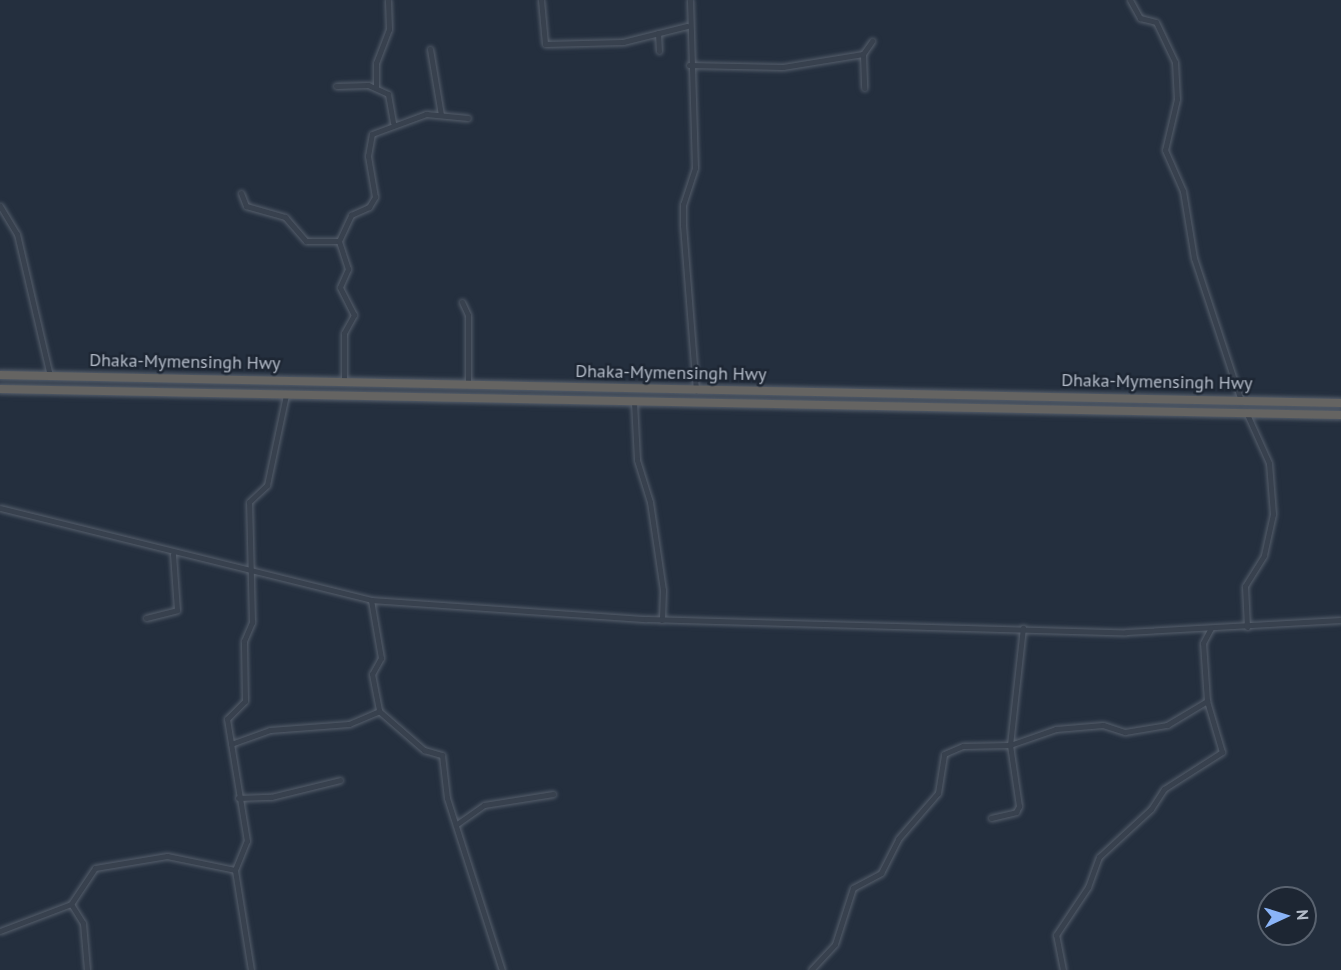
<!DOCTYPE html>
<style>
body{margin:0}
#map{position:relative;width:1341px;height:970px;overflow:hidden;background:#242f3e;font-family:"PT Sans",sans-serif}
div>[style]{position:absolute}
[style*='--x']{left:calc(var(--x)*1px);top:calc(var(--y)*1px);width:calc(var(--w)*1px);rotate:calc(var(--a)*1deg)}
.roads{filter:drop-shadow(0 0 2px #565f6c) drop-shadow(0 0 2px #565f6c)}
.minor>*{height:5px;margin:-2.5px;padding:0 2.5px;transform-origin:2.5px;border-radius:2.5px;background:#38414e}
.trunk>*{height:8px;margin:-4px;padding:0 4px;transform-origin:4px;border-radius:4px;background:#656462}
span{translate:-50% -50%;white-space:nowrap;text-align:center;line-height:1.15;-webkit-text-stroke:5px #1d2633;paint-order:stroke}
.street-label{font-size:18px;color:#b4bcc9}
.north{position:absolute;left:1257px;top:886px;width:60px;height:60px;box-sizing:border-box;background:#1d2633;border:2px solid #59626f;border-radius:50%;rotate:86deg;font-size:16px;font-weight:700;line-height:24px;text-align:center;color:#b4bcc9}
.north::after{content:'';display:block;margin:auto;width:21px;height:27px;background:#8ab4f8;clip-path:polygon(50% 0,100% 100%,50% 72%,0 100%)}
</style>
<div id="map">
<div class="roads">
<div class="minor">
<div style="--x:541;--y:0;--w:44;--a:84.8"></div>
<div style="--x:545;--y:44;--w:78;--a:-1.5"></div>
<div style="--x:623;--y:42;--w:66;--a:-14"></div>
<div style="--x:690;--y:0;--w:168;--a:88.3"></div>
<div style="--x:695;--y:168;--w:38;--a:108"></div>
<div style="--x:683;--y:204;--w:21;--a:90"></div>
<div style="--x:683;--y:225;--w:166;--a:85.5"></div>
<div style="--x:1130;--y:0;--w:21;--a:61"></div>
<div style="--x:1140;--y:18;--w:16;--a:14"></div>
<div style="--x:1156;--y:22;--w:44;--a:64.6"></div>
<div style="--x:1175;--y:62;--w:37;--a:87"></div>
<div style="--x:1177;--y:99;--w:52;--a:103.2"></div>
<div style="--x:1165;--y:150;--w:45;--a:66.3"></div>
<div style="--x:1183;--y:191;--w:68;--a:80.7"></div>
<div style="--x:1194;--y:258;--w:151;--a:71.8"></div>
<div style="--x:658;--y:33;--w:18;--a:87"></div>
<div style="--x:430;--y:49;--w:67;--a:80.5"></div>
<div style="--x:863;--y:54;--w:34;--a:88"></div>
<div style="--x:689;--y:65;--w:94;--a:1.2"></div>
<div style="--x:783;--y:67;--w:81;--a:-9.2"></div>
<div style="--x:863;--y:54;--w:16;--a:-55"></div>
<div style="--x:336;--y:86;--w:32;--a:-2"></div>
<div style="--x:368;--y:85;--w:22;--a:24"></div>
<div style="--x:388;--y:94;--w:29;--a:80"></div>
<div style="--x:376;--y:87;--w:24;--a:-90"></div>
<div style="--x:376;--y:63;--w:36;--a:-69"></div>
<div style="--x:389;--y:29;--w:29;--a:-92"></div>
<div style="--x:241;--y:193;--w:14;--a:69"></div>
<div style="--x:246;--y:206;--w:41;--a:15.8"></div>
<div style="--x:285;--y:217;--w:32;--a:49"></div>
<div style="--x:306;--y:241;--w:33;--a:0"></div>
<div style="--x:0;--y:206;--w:33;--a:59"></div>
<div style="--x:17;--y:234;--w:146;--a:76.9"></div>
<div style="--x:462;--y:302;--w:14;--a:65"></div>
<div style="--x:468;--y:315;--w:70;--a:90"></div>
<div style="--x:344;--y:382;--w:49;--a:-90"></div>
<div style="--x:344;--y:333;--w:21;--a:-61"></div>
<div style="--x:354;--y:315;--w:31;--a:-117"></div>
<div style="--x:340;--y:287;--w:20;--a:-66"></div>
<div style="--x:348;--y:269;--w:29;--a:-108"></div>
<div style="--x:339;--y:241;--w:29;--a:-65"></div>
<div style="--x:351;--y:215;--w:20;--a:-24"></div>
<div style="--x:369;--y:207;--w:12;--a:-59"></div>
<div style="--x:375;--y:197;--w:42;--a:-99.7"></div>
<div style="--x:368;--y:156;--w:22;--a:-80"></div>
<div style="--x:372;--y:134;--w:58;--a:-20.3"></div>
<div style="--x:426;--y:114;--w:42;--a:5.4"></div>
<div style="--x:634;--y:402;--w:58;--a:87"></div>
<div style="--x:637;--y:460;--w:44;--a:72.8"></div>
<div style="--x:650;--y:502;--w:89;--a:81.6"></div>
<div style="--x:663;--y:590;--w:30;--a:92"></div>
<div style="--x:0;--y:508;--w:382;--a:13.9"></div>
<div style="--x:371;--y:600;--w:276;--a:4"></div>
<div style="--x:646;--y:619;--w:480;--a:1.6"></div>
<div style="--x:1126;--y:632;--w:215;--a:-3.2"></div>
<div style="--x:371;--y:600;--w:59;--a:80.2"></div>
<div style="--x:381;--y:658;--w:18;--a:119"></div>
<div style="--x:372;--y:674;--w:38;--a:79"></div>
<div style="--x:146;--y:618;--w:32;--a:-14"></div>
<div style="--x:177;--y:610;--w:56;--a:-94.1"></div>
<div style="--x:1247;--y:627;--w:41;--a:-92.8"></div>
<div style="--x:1245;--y:586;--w:36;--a:-58"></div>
<div style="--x:1264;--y:555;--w:42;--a:-77.6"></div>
<div style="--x:1273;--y:514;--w:51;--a:-94.5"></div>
<div style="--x:1269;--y:463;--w:54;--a:-114.2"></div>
<div style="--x:231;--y:744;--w:41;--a:-19.7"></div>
<div style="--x:270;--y:730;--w:79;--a:-4.3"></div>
<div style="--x:349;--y:724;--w:33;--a:-23"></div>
<div style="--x:379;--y:711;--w:60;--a:40.9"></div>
<div style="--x:424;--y:750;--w:19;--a:16"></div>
<div style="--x:442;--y:755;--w:43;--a:83.4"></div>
<div style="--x:447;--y:798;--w:181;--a:72.3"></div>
<div style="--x:238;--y:798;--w:33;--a:-2"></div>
<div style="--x:271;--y:797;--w:71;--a:-13.8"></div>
<div style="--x:991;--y:818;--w:26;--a:-13"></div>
<div style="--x:1016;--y:812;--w:7;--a:-63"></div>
<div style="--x:1019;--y:806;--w:62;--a:-98.4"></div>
<div style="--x:1010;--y:745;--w:118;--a:-83.7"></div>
<div style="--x:457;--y:824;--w:33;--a:-35"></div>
<div style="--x:484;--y:805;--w:70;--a:-9.1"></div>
<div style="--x:71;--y:904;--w:22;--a:58"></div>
<div style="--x:83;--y:923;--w:47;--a:85.1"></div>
<div style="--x:0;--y:931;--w:76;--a:-20.8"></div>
<div style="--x:71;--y:904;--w:43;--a:-56.3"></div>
<div style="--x:95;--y:868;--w:73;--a:-9.5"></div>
<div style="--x:167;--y:856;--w:69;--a:11.6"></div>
<div style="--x:251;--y:970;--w:101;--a:-99.1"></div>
<div style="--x:235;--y:870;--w:31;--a:-68"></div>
<div style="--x:247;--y:841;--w:124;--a:-99.3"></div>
<div style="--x:227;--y:719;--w:25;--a:-45"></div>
<div style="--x:245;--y:701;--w:60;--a:-91"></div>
<div style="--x:244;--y:641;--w:21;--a:-67"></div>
<div style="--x:252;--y:622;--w:120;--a:-91.4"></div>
<div style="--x:249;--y:502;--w:25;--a:-43"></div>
<div style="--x:267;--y:485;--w:92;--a:-78.1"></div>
<div style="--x:811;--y:970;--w:35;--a:-47"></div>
<div style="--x:835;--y:944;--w:59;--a:-72.2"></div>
<div style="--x:853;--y:888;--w:32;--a:-28"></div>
<div style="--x:881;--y:873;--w:38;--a:-63"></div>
<div style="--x:898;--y:839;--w:61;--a:-49"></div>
<div style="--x:938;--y:793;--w:39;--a:-81"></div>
<div style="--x:944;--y:754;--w:21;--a:-23"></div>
<div style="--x:963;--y:746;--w:47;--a:-1.2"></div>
<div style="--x:1010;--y:745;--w:49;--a:-19.2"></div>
<div style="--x:1056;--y:729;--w:47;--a:-4.9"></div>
<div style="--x:1103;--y:725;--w:23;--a:18"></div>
<div style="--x:1125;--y:732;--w:43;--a:-9.5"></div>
<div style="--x:1167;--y:725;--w:47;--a:-31"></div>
<div style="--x:1207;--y:701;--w:58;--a:-93.9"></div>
<div style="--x:1203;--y:643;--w:17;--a:-62"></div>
<div style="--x:1063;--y:970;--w:36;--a:-101"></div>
<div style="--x:1056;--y:935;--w:58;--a:-56.3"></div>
<div style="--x:1088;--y:887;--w:32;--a:-70"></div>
<div style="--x:1099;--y:857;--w:71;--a:-42.7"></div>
<div style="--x:1151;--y:809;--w:24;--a:-57"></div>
<div style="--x:1164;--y:789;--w:69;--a:-32.5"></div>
<div style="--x:1222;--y:752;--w:53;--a:-106.4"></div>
</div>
<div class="trunk">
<div style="--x:0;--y:375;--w:1341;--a:1.2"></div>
<div style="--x:0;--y:389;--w:1341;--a:1.11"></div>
</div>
</div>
<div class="street-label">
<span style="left:185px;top:362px;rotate:1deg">Dhaka-Mymensingh Hwy</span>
<span style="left:671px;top:373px;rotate:1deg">Dhaka-Mymensingh Hwy</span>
<span style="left:1157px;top:382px;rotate:1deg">Dhaka-Mymensingh Hwy</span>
</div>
<div class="north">N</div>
</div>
